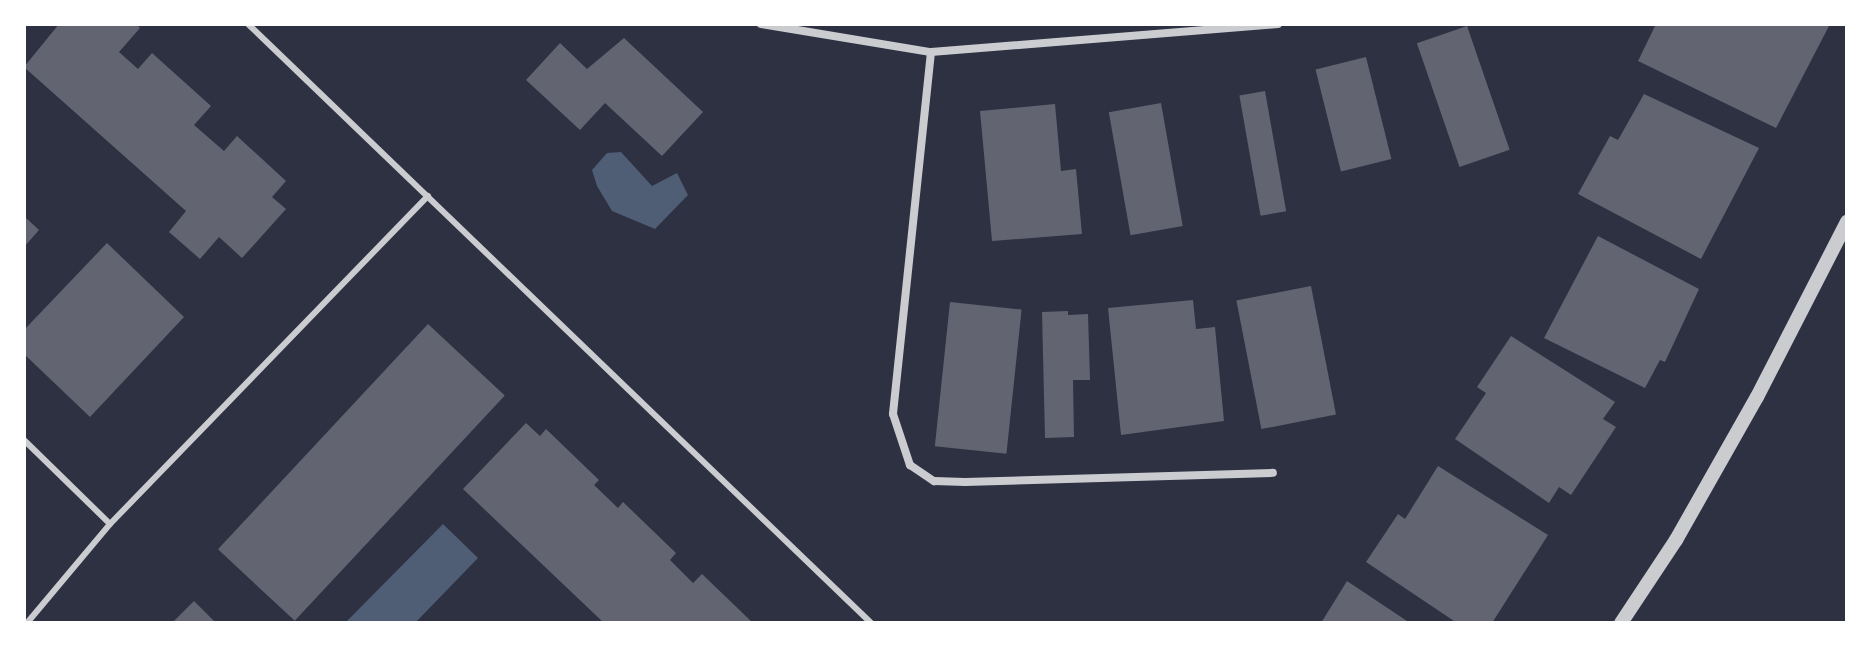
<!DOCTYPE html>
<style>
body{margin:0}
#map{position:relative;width:1871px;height:647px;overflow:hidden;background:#2d3142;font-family:Overpass,sans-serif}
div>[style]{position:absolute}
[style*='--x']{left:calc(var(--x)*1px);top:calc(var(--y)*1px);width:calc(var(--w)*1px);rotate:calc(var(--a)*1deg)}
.water>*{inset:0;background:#4f5d75}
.building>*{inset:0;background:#626471;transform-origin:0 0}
.service>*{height:6px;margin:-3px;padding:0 3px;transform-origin:3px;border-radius:3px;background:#caccd0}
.minor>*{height:8px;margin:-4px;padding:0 4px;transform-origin:4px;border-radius:4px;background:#caccd0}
.tertiary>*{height:14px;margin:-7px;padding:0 7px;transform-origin:7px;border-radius:7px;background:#caccd0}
span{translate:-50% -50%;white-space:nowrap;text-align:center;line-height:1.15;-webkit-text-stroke:7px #fff;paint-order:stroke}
.frame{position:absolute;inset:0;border:26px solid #fff;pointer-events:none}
</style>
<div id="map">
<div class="water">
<div style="clip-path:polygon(621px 152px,652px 186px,677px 173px,688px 195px,655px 229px,612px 211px,597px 186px,592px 170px,607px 153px)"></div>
<div style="clip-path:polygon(443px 524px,478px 558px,415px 623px,345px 623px)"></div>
</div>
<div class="building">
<div style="clip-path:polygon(59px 24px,136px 24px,140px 28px,119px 52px,138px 69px,152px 53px,211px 106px,194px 125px,224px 151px,237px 136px,286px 181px,272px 197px,286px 209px,242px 258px,219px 237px,200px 259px,169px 232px,186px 211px,24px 67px)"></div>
<div style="clip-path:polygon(1656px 24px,1830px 24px,1776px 128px,1638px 61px)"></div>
<div style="left:1467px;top:26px;width:131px;height:53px;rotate:71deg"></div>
<div style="clip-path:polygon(624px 38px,703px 112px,662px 156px,605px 103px,580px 130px,526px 80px,560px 43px,587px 69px)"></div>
<div style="left:1366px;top:57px;width:105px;height:52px;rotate:76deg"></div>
<div style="left:1265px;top:91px;width:122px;height:26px;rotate:80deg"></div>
<div style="clip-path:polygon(1644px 94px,1759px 148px,1701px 259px,1578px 194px,1610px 136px,1618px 140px)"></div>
<div style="left:1161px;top:103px;width:125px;height:53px;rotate:80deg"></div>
<div style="clip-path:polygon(1055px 104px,1061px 171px,1076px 169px,1082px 234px,992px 241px,980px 111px)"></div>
<div style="clip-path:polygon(24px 216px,39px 230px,24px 247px)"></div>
<div style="clip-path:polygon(1598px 236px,1699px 289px,1665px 362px,1660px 360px,1645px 388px,1544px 338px)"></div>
<div style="clip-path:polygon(107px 243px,184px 317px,90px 417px,24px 354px,24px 330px)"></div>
<div style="left:1311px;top:286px;width:131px;height:76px;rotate:79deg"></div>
<div style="clip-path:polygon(1193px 300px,1196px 329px,1215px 327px,1224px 421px,1121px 435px,1108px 308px)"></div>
<div style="left:950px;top:302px;width:72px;height:145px;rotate:6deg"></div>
<div style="clip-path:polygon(1068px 311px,1068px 315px,1088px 314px,1090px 380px,1073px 380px,1074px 437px,1045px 438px,1042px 312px)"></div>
<div style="left:428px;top:324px;width:105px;height:308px;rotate:43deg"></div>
<div style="clip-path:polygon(1511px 336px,1615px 402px,1603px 419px,1616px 427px,1571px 495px,1559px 487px,1549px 503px,1455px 439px,1486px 393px,1477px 387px)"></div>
<div style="clip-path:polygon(526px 423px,540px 436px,546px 429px,599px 480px,594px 485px,618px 508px,623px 502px,676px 553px,670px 560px,693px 583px,702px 574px,753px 623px,604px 623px,463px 489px)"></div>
<div style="clip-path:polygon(1438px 466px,1548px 535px,1492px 623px,1457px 623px,1366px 562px,1398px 514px,1405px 519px)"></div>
<div style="clip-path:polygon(1347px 581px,1410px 623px,1321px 623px)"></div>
<div style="clip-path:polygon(194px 601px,216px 623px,172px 623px)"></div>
</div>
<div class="service">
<div style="--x:248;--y:24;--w:864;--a:43.87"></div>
<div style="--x:24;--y:440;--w:120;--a:44.3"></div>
<div style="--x:27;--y:623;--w:129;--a:-50"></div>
<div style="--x:110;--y:524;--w:457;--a:-45.9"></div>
</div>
<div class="minor">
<div style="--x:761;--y:24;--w:172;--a:9.4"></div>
<div style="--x:931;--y:52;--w:348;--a:-4.6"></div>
<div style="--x:931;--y:52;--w:364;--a:96"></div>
<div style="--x:893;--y:414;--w:54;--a:71.6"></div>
<div style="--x:910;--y:465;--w:29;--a:34"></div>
<div style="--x:934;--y:481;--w:31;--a:2"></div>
<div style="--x:965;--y:482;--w:308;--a:-1.7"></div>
</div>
<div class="tertiary">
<div style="--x:1621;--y:623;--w:100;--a:-56.5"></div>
<div style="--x:1676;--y:540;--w:164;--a:-60.5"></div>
<div style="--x:1757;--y:397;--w:197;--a:-62.8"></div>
</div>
<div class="frame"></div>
</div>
